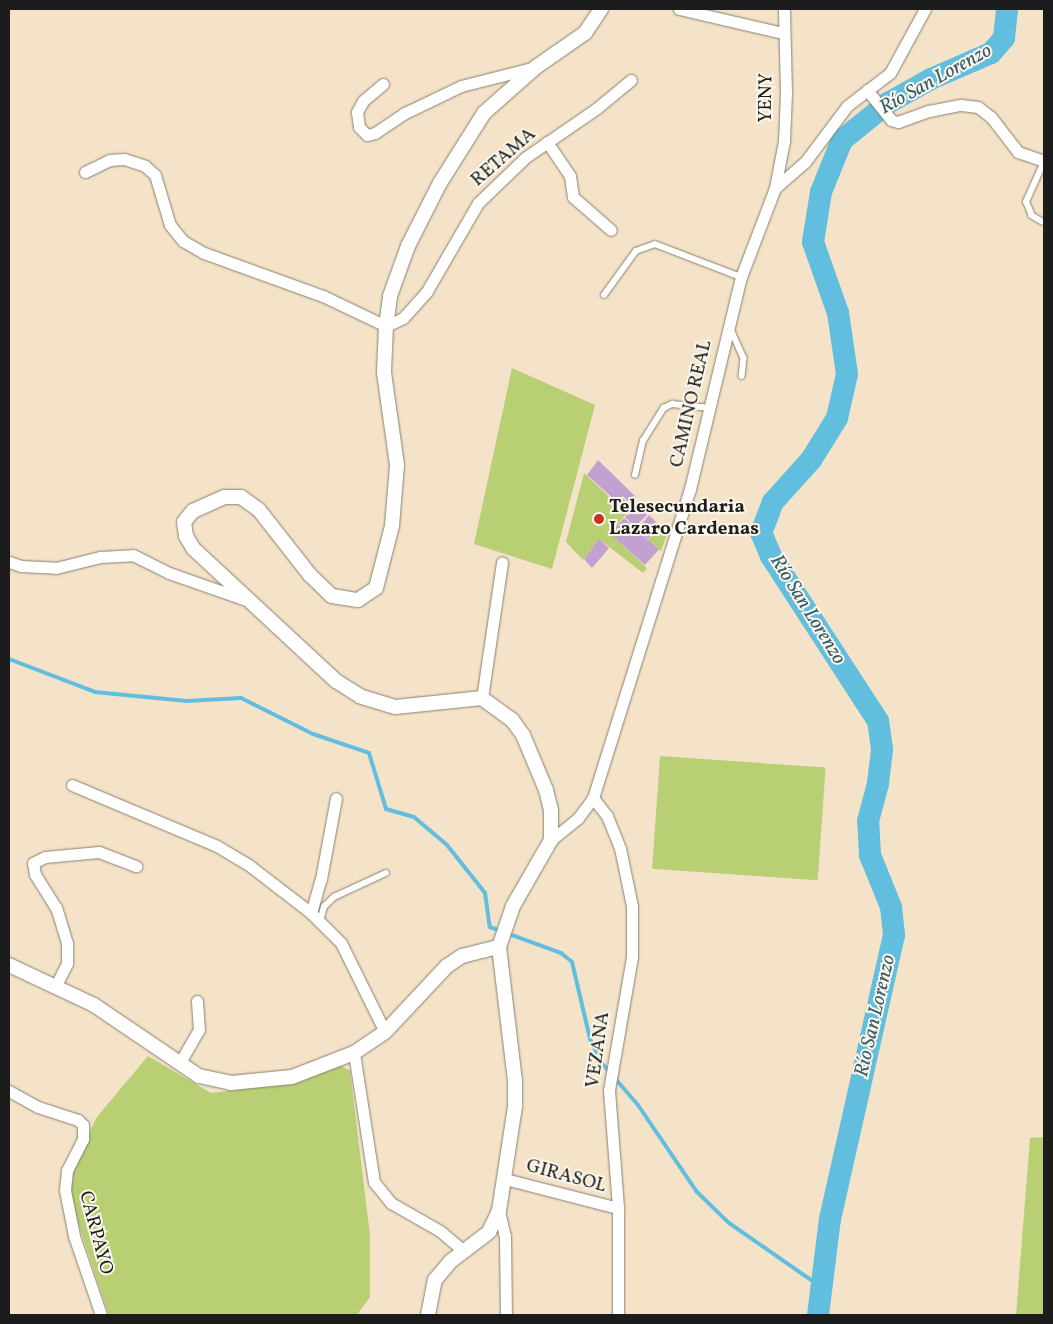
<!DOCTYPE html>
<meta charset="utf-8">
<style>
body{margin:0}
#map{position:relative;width:1053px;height:1324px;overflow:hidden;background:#f4e3c8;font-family:Vollkorn,serif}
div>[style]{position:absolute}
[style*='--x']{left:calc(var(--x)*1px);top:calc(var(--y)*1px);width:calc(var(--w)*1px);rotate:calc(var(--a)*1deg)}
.green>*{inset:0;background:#b8cf74;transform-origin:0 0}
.stream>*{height:4px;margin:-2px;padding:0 2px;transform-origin:2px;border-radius:2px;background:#61bedf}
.river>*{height:22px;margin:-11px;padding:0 11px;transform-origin:11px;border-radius:11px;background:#61bedf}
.building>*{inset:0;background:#c2a0cf;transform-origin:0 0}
.roads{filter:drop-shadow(0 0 1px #888072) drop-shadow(0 0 1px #888072)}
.service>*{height:5.5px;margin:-2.75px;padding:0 2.75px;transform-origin:2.75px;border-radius:2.75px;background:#fff}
.minor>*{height:11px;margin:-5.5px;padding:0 5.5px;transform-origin:5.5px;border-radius:5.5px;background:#fff}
.tertiary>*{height:14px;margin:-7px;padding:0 7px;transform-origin:7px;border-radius:7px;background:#fff}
.dots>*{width:14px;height:14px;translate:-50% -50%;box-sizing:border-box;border:2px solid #fbf7ec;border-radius:50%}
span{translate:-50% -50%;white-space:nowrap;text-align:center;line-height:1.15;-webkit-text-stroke:4px #fbf7ec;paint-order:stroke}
.street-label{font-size:19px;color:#1c1c1c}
.poi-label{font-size:19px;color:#1c1c1c;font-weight:700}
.left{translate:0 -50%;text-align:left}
.water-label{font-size:20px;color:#385d6a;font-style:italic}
.frame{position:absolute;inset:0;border:10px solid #1c1c1c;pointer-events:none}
</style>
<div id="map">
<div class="green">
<div style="clip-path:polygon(512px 368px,595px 405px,552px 569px,474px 544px)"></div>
<div style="clip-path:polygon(584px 473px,617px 504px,623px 498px,632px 507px,610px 533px,647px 568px,643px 573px,599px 539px,583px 560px,566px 542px)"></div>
<div style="clip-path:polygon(662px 525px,668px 531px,661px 551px,648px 540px)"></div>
<div style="left:660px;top:756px;width:166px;height:113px;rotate:4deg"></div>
<div style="clip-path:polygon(148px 1056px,211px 1093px,299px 1082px,340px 1065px,350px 1071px,370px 1235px,370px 1297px,357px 1315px,109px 1315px,73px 1208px,67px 1177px,97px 1117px)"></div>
<div style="clip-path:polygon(1044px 1137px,1044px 1315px,1016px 1315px,1030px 1138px)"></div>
</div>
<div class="stream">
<div style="--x:9;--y:659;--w:92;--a:21"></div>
<div style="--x:95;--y:692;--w:92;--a:5.6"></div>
<div style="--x:187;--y:701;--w:54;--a:-3.2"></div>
<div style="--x:241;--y:698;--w:80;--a:26.6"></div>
<div style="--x:313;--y:734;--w:59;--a:18.7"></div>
<div style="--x:369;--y:753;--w:59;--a:73.1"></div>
<div style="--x:386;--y:809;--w:29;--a:16"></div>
<div style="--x:414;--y:817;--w:43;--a:40.3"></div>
<div style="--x:447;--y:845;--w:61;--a:51.6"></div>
<div style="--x:485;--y:893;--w:34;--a:82"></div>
<div style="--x:490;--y:927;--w:76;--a:20.1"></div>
<div style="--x:561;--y:953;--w:14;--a:39"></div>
<div style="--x:572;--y:962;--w:79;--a:76.8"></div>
<div style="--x:590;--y:1039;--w:25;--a:64"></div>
<div style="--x:601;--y:1062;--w:57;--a:49.3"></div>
<div style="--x:638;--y:1105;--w:105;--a:55.9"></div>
<div style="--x:697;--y:1192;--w:45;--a:44.1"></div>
<div style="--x:729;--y:1223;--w:112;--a:34.8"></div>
</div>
<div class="river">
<div style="--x:818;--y:1315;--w:97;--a:-82.9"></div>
<div style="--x:830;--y:1219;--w:291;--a:-77.3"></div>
<div style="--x:894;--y:935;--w:28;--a:-96"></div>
<div style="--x:891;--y:907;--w:56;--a:-112"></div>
<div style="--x:870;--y:855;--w:34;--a:-93"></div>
<div style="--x:868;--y:821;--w:39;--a:-75"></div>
<div style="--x:878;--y:783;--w:34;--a:-83"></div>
<div style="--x:882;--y:749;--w:28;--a:-98"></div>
<div style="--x:878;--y:721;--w:197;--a:-123"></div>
<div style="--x:771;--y:556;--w:25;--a:-113"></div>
<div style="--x:761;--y:533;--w:33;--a:-69"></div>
<div style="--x:773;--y:502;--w:57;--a:-47.9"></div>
<div style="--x:811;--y:460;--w:49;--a:-58.2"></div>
<div style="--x:837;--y:418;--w:45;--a:-77.2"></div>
<div style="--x:847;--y:374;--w:62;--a:-98.4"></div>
<div style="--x:838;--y:313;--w:75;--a:-109.4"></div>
<div style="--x:813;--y:242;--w:51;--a:-80.9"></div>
<div style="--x:821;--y:192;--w:56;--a:-68"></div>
<div style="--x:842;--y:140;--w:59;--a:-38.8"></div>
<div style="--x:888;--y:103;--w:49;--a:-29.2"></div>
<div style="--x:931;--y:79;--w:65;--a:-23.4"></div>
<div style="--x:991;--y:53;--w:20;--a:-49"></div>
<div style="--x:1004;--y:38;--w:29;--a:-84"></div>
</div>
<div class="building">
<div style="clip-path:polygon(598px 460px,636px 497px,630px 504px,623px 496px,617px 502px,587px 475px)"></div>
<div style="left:637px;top:505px;width:14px;height:17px;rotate:45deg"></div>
<div style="clip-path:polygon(649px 515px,660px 526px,648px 539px,638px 529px)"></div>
<div style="left:624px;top:518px;width:47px;height:21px;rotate:42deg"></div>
<div style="clip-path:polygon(599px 539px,609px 548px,592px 568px,584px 559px)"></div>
</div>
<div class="roads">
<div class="service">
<div style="--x:1042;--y:222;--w:12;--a:-149"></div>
<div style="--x:1032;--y:216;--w:15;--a:-113"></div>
<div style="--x:1026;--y:202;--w:44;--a:-65.8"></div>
<div style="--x:604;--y:295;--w:54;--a:-54"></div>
<div style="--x:636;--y:251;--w:20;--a:-20"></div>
<div style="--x:655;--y:244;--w:92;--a:21"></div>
<div style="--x:730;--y:327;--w:34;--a:66"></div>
<div style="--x:744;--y:358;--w:18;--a:96"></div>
<div style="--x:635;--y:475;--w:35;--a:-77"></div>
<div style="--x:643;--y:441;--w:39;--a:-58"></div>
<div style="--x:664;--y:408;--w:9;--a:-27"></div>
<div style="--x:672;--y:404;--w:36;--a:6"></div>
<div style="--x:320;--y:921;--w:15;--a:-74"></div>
<div style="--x:324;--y:907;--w:14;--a:-45"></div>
<div style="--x:334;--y:897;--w:57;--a:-24.8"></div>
</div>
<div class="minor">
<div style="--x:679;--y:9;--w:107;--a:13"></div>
<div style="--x:383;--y:84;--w:26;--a:140"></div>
<div style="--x:363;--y:101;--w:13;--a:119"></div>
<div style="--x:357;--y:112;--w:15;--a:82"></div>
<div style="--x:359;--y:127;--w:11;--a:45"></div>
<div style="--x:367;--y:135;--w:8;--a:-14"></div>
<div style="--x:375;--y:133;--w:36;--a:-34"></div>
<div style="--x:405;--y:113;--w:62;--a:-25.7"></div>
<div style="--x:461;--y:86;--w:77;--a:-14.2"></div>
<div style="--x:867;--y:90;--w:38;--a:51"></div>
<div style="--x:891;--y:120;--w:7;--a:16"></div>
<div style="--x:898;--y:122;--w:33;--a:-20"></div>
<div style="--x:929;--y:111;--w:33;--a:-11"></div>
<div style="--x:961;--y:105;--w:17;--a:7"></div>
<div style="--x:978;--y:107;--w:16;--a:38"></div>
<div style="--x:991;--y:117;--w:44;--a:52.4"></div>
<div style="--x:1018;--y:152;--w:28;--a:19"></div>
<div style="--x:547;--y:142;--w:41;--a:55.9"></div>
<div style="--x:570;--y:176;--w:21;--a:82"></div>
<div style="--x:573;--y:197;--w:50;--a:41"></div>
<div style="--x:85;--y:172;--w:28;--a:-26"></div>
<div style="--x:110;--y:160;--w:14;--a:-4"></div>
<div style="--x:124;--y:159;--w:22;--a:18"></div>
<div style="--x:145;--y:166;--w:13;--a:42"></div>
<div style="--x:155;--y:175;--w:52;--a:73.3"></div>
<div style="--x:170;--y:225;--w:21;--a:51"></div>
<div style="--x:183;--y:241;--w:24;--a:30"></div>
<div style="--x:204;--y:253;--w:127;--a:19.9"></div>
<div style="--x:323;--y:296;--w:70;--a:25.5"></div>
<div style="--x:386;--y:326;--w:19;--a:-25"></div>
<div style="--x:403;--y:318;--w:36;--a:-48"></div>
<div style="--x:427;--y:291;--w:102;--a:-59.9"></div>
<div style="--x:478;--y:203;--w:66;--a:-43.8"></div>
<div style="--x:526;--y:157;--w:86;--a:-34.6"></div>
<div style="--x:597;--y:108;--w:44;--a:-39.5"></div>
<div style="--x:775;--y:188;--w:48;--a:-79.2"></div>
<div style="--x:784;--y:141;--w:48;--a:-87.6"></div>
<div style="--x:786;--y:93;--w:84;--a:-91.4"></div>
<div style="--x:9;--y:562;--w:13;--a:18"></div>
<div style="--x:21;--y:566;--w:35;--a:3"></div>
<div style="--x:56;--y:568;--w:45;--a:-14"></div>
<div style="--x:100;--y:557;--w:33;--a:-3"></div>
<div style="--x:133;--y:555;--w:40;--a:26.6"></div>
<div style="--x:169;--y:573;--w:85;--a:19.3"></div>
<div style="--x:482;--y:698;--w:137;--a:-81.6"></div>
<div style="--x:72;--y:785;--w:157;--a:22.8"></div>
<div style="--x:217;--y:846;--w:39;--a:31"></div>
<div style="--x:250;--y:866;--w:77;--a:37.6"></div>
<div style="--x:311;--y:913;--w:42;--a:45"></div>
<div style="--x:341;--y:943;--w:99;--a:63.7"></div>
<div style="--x:593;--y:798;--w:23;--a:52"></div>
<div style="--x:607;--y:816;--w:35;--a:68"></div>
<div style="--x:620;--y:848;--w:59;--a:78.3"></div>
<div style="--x:632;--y:906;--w:51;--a:90"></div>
<div style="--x:632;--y:957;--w:135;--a:99.8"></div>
<div style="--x:609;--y:1090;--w:118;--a:85.6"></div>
<div style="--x:618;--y:1208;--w:107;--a:90"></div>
<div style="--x:551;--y:840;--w:35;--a:-39"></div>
<div style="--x:578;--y:818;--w:25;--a:-53"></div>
<div style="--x:593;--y:798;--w:324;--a:-72.6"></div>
<div style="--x:690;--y:489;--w:218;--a:-76.5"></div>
<div style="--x:741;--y:277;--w:95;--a:-69.1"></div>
<div style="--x:775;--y:188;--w:40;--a:-41"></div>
<div style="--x:805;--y:162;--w:70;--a:-53.1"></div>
<div style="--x:847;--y:106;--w:54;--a:-37.5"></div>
<div style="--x:890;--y:73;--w:73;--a:-61.3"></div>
<div style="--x:311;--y:913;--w:35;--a:-74"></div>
<div style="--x:321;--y:879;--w:82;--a:-79.5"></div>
<div style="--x:55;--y:987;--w:27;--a:-63"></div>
<div style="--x:67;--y:963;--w:20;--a:-90"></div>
<div style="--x:67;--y:943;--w:37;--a:-107"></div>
<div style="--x:56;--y:908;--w:39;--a:-122"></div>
<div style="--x:35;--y:875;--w:12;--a:-99"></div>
<div style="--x:33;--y:863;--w:13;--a:-27"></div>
<div style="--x:45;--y:857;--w:54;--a:-5.3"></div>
<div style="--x:99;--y:852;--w:40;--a:21"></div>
<div style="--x:354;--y:1053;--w:131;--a:81.2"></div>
<div style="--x:374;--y:1182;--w:27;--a:51"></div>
<div style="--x:391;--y:1203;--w:56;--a:29.7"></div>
<div style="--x:440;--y:1231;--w:31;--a:40"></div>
<div style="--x:179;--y:1064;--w:39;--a:-60"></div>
<div style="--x:199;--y:1030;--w:29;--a:-94"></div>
<div style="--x:9;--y:1091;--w:33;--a:29"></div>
<div style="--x:38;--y:1107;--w:42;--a:18"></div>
<div style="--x:78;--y:1120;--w:7;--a:45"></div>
<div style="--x:83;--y:1125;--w:14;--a:90"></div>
<div style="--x:83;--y:1139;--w:36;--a:117"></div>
<div style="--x:67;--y:1171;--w:19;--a:96"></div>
<div style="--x:65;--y:1190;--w:47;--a:78.9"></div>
<div style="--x:74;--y:1236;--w:83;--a:71.1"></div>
<div style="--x:505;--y:1179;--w:117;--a:14.4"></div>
<div style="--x:499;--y:1211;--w:26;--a:77"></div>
<div style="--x:505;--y:1236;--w:79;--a:89.3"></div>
</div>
<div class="tertiary">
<div style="--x:9;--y:965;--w:94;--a:25.2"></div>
<div style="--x:94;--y:1005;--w:127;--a:34.1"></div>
<div style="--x:199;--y:1076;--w:33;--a:12"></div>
<div style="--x:231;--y:1083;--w:61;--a:-5.6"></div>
<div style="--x:292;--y:1077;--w:66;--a:-21.2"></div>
<div style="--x:354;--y:1053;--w:37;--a:-34"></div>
<div style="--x:385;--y:1032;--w:91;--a:-46.8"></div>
<div style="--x:447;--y:966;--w:18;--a:-34"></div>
<div style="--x:462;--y:956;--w:38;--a:-14"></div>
<div style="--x:428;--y:1315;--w:36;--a:-79"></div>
<div style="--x:435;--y:1280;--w:25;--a:-50"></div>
<div style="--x:451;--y:1261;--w:48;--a:-37.3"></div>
<div style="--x:489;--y:1232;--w:23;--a:-65"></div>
<div style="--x:499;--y:1211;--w:106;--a:-81.3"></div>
<div style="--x:515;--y:1106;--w:25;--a:-90"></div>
<div style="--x:515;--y:1081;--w:135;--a:-96.8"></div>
<div style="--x:499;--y:947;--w:43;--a:-71.1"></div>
<div style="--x:513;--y:906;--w:76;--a:-60.1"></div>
<div style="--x:551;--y:840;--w:30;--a:-90"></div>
<div style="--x:551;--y:810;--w:21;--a:-104"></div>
<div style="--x:546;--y:790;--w:60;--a:-112.7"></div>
<div style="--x:523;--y:735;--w:19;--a:-126"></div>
<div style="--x:512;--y:720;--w:37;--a:-144"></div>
<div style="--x:482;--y:698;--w:87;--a:174.1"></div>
<div style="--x:395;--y:707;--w:37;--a:-163"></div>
<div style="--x:360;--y:696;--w:28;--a:-148"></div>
<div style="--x:336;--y:681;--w:195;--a:-137.1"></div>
<div style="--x:193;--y:548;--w:14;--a:-120"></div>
<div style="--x:186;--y:536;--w:14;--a:-98"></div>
<div style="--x:184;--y:522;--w:14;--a:-51"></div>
<div style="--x:193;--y:511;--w:35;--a:-24"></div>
<div style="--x:225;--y:497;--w:16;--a:0"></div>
<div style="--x:241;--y:497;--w:22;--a:36"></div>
<div style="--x:259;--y:510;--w:83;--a:51.9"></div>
<div style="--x:310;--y:575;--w:30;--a:44"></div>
<div style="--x:332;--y:596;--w:26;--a:9"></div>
<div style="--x:358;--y:600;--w:22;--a:-34"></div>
<div style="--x:376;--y:588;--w:64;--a:-75.5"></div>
<div style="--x:392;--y:526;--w:61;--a:-85.3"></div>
<div style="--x:397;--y:465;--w:94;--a:-98"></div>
<div style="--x:384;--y:372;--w:46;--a:-87.5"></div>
<div style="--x:386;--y:326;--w:30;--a:-82"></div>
<div style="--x:390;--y:296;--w:53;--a:-70.2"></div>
<div style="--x:408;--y:246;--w:71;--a:-63.1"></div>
<div style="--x:440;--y:183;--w:83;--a:-57.8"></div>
<div style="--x:484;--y:113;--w:69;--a:-41.5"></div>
<div style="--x:536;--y:67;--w:60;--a:-34.8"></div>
<div style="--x:585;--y:33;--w:29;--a:-56"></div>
</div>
</div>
<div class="dots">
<div style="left:599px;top:519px;background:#c8321e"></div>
</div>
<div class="street-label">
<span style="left:767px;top:98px;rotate:-89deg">YENY</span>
<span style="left:504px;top:158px;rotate:-41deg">RETAMA</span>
<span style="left:692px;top:404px;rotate:-77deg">CAMINO REAL</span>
<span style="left:599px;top:1050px;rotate:-82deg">VEZANA</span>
<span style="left:566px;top:1177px;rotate:15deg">GIRASOL</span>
<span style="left:95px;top:1233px;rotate:75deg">CARPAYO</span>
</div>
<div class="poi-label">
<span class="left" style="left:609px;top:519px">Telesecundaria<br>Lazaro Cardenas</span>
</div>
<div class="water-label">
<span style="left:936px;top:80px;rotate:-29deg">Río San Lorenzo</span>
<span style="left:807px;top:610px;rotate:58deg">Río San Lorenzo</span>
<span style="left:876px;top:1016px;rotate:-77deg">Río San Lorenzo</span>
</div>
<div class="frame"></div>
</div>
